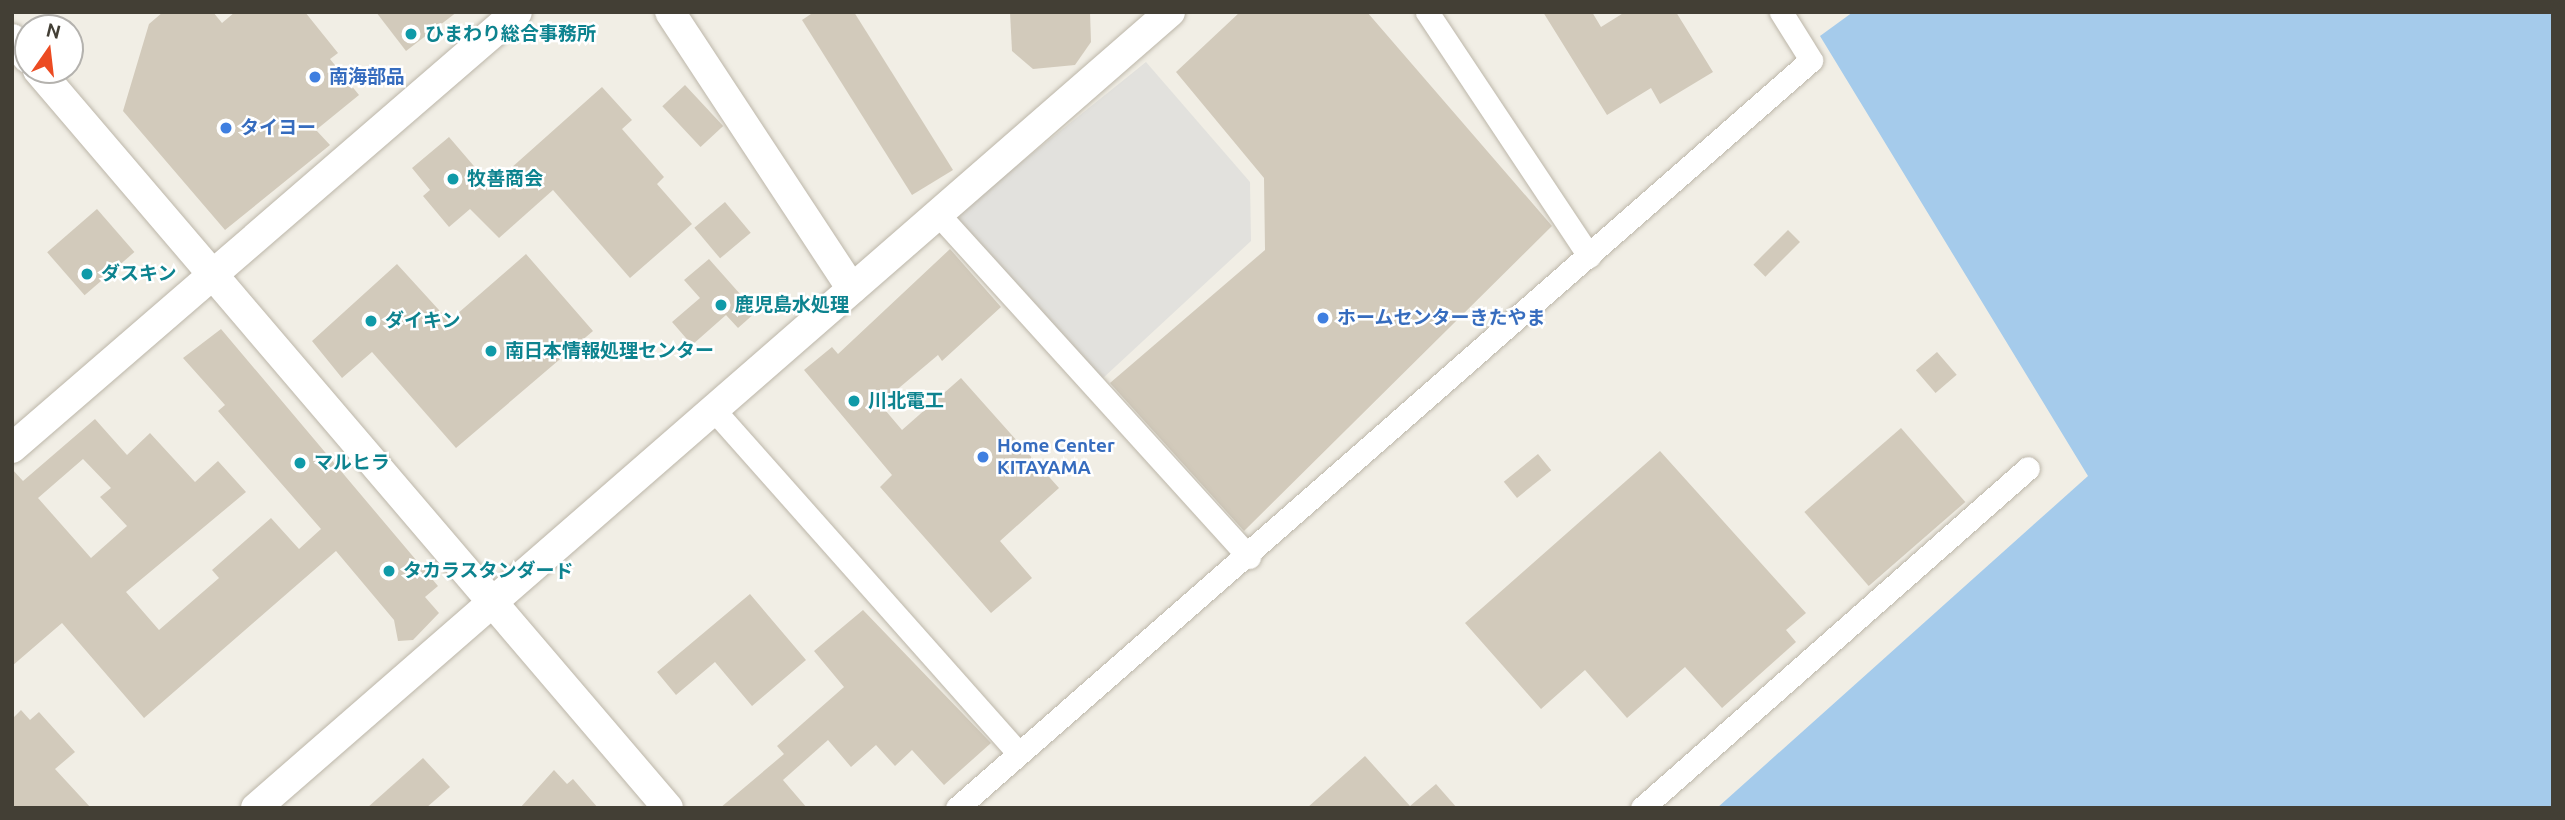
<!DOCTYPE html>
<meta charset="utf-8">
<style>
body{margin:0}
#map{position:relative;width:2565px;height:820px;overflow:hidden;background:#f1eee5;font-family:Ubuntu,"Noto Sans JP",sans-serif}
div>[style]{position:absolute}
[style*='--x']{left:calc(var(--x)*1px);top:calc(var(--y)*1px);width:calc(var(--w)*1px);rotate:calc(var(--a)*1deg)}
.parking>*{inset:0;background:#e2e1dd}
.water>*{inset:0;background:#a5cbeb}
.building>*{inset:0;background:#d2cabb;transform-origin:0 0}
.roads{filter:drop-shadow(0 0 2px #bcb6a9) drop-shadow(0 0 2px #bcb6a9)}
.minor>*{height:23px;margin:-11.5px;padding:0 11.5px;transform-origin:11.5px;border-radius:11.5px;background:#fff}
.tertiary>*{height:30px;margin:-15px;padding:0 15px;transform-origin:15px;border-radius:15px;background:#fff}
.dots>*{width:19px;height:19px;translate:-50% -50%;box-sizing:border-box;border:4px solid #fff;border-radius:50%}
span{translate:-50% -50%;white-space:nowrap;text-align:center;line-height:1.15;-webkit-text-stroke:5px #fff;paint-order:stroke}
.culture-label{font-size:19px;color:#0d838f;font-weight:700}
.left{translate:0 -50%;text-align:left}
.shop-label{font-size:19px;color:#366cbe;font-weight:700}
.frame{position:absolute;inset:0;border:14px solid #433f35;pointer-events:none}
.north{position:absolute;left:14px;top:14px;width:70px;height:70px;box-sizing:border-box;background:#fff;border:2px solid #b4b2ae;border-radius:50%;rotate:14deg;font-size:19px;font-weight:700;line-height:28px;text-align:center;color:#433f35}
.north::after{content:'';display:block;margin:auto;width:24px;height:32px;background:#ec4b22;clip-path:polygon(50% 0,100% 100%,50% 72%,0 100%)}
</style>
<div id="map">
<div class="parking">
<div style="clip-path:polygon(1146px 62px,1250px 182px,1251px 241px,1102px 379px,953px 217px)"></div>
</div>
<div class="water">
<div style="clip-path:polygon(1853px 12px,2553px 12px,2553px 808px,1717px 808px,2088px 476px,1820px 36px)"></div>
</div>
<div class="building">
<div style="clip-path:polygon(163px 12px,213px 12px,222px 23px,235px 12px,305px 12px,338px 53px,330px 59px,359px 95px,316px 130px,330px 145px,225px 230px,123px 111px,149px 24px)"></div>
<div style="clip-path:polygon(376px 12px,457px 12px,406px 51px)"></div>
<div style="clip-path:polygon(814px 12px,854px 12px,953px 170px,912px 195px,802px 20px)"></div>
<div style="clip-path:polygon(1010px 12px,1090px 12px,1091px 42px,1075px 65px,1033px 69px,1012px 51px)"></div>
<div style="clip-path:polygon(1240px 12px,1367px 12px,1552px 226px,1244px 531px,1110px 383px,1265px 250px,1264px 178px,1176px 72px)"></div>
<div style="clip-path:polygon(1543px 12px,1592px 12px,1601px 27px,1625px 12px,1676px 12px,1713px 72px,1660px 104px,1651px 88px,1607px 115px)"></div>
<div style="left:685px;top:85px;width:56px;height:31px;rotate:47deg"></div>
<div style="clip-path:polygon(602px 87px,632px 120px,622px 129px,664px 177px,657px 184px,692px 224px,630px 278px,553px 190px,499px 238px,470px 209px,449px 227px,423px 196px,430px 190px,412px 168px,449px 137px,491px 186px)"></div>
<div style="left:725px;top:202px;width:40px;height:40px;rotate:50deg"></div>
<div style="left:97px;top:209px;width:57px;height:66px;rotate:49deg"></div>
<div style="left:1788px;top:230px;width:17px;height:49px;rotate:45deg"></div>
<div style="clip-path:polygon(950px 249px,1001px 307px,942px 361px,938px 355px,880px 404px,902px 430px,961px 378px,1059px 488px,1000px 541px,1032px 578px,991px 613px,880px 487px,892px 475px,804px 370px,832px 347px,838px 354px)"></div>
<div style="clip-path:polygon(526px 254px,593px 331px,456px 448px,372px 352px,342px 378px,312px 341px,397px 264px,449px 321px)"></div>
<div style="clip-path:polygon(709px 259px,756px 312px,738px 328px,726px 315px,692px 345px,672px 322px,700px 298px,684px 280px)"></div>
<div style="clip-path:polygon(evenodd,221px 329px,438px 586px,425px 597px,439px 613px,413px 640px,398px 641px,394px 620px,336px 551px,144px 718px,62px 623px,12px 666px,12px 469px,23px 481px,95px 419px,127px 455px,150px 433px,195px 482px,218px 461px,246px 492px,126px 592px,159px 630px,219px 578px,212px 570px,271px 518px,299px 549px,321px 529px,218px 411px,225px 405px,183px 358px,221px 329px,83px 459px,111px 488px,100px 497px,127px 526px,91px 558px,38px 498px,83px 459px)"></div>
<div style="left:1937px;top:352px;width:30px;height:28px;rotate:49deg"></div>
<div style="left:1901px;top:428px;width:98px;height:128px;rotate:49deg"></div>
<div style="clip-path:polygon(1660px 451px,1806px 613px,1786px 630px,1796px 642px,1722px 708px,1685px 667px,1627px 718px,1585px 670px,1541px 709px,1465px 623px)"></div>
<div style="left:1538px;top:454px;width:21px;height:44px;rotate:51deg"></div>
<div style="clip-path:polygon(750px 594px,806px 660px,752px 706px,715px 662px,676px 695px,657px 672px)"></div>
<div style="clip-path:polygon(863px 610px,991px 743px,944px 785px,912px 750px,895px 766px,876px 745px,851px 767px,828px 740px,783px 780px,807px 808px,720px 808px,784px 754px,777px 746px,844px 687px,814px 651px)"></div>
<div style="clip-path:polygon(21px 710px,30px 720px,39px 712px,75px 752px,55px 769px,91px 808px,12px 808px,12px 719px)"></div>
<div style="clip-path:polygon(1365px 756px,1410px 806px,1436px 784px,1457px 808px,1307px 808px)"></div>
<div style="clip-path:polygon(423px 758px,450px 787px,426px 808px,367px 808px)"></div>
<div style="clip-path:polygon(554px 770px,567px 784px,573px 779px,598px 808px,520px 808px)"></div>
</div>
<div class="roads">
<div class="minor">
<div style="--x:1427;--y:12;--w:293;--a:56.4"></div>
<div style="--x:938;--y:214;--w:463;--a:47.8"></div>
<div style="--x:713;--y:409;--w:459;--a:48.4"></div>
<div style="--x:957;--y:808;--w:1135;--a:-41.21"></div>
<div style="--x:1811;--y:60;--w:57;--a:-122"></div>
<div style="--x:1642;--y:808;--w:514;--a:-41.37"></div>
</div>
<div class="tertiary">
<div style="--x:670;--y:12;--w:331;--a:56.7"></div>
<div style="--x:12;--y:39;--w:25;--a:50"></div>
<div style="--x:38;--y:70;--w:970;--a:49.51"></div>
<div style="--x:12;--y:448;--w:667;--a:-40.81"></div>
<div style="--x:256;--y:808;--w:1212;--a:-41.05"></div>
</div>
</div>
<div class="dots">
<div style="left:411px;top:34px;background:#0f9aa8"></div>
<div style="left:315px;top:77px;background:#3f7fe0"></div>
<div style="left:226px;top:128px;background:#3f7fe0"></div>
<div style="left:453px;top:179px;background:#0f9aa8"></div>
<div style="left:87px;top:274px;background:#0f9aa8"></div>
<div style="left:721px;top:305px;background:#0f9aa8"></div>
<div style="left:1323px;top:318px;background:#3f7fe0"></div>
<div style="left:371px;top:321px;background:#0f9aa8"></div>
<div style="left:491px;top:351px;background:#0f9aa8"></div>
<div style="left:854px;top:401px;background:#0f9aa8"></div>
<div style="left:983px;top:457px;background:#3f7fe0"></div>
<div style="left:300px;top:463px;background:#0f9aa8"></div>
<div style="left:389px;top:571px;background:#0f9aa8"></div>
</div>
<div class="culture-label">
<span class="left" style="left:425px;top:34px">ひまわり総合事務所</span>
<span class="left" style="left:467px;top:179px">牧善商会</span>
<span class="left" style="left:101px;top:274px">ダスキン</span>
<span class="left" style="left:735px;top:305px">鹿児島水処理</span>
<span class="left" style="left:385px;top:321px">ダイキン</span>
<span class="left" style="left:505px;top:351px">南日本情報処理センター</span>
<span class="left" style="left:868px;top:401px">川北電工</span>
<span class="left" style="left:314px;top:463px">マルヒラ</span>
<span class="left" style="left:403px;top:571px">タカラスタンダード</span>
</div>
<div class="shop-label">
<span class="left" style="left:329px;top:77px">南海部品</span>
<span class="left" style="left:240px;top:128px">タイヨー</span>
<span class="left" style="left:1337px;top:318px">ホームセンターきたやま</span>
<span class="left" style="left:997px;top:457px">Home Center<br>KITAYAMA</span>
</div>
<div class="frame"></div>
<div class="north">N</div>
</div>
